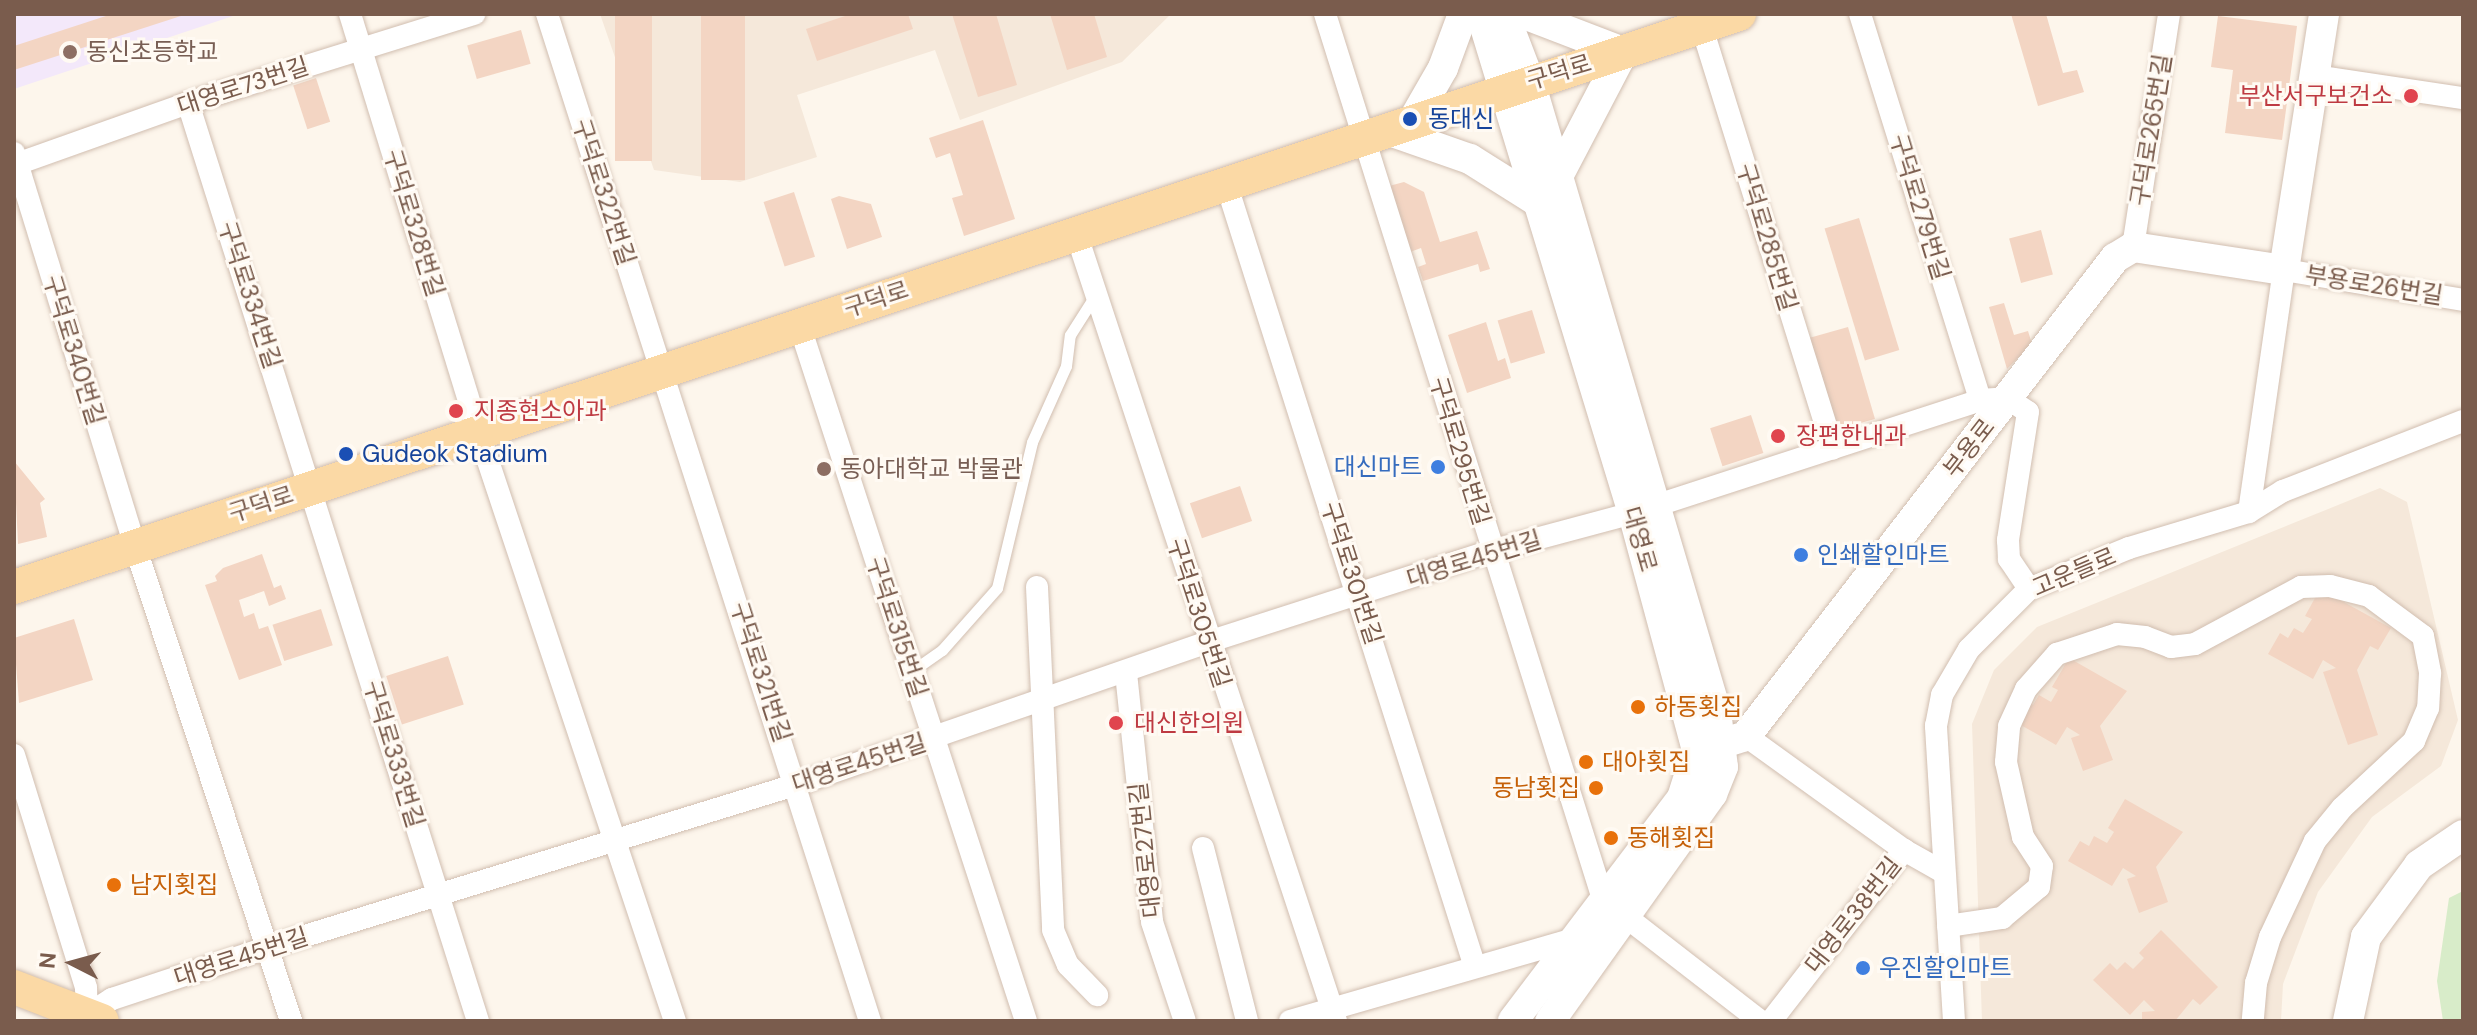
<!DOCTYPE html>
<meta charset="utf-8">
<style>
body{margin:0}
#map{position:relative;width:2477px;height:1035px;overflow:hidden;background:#fdf6ec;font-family:"DM Sans","Noto Sans KR",sans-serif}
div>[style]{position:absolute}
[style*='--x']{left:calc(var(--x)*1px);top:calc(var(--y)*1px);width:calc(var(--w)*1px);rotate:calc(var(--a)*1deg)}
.residential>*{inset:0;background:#f5e8da}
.education>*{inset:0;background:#f3e8fa}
.green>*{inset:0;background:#d8ecc9}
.building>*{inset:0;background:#f3d5c3;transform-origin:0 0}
.roads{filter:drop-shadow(0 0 2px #d1beb0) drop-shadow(0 0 2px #d1beb0)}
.lane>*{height:11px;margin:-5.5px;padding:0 5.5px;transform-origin:5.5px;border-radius:5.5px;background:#fff}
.street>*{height:22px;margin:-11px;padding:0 11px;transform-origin:11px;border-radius:11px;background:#fff}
.secondary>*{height:30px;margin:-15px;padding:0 15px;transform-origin:15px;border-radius:15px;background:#fff}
.primary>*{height:34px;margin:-17px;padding:0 17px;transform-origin:17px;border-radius:17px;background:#fbd9a5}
.dots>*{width:22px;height:22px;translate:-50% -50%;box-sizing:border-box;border:4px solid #fffaf3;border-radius:50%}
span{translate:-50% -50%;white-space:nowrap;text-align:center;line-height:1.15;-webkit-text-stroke:6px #fffaf3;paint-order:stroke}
.education-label{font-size:24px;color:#785e54}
.left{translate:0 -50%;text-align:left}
.street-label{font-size:24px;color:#7a5c4d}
.health-label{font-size:24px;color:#be3a42}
.right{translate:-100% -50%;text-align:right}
.transit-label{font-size:24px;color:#164399}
.shop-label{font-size:24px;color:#366cbe}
.food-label{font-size:24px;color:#c56008}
.frame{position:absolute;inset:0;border:16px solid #7a5c4d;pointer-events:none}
.north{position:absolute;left:32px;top:923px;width:80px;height:80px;-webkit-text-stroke:6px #fffaf3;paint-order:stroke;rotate:276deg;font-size:22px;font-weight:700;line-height:32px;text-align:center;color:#7a5c4d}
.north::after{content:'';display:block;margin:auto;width:28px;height:36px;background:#7a5c4d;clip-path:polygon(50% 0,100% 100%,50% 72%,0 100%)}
</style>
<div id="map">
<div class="residential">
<div style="clip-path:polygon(600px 14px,1171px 14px,1122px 62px,960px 120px,935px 50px,797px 95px,817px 157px,740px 182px,654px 170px)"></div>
<div style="clip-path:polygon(2380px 488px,2407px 502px,2458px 720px,2441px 766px,2372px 817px,2318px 892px,2283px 984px,2281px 1021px,1982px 1021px,1972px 724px,1994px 670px,2037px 627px)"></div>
</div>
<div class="education">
<div style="clip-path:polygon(14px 14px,239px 14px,14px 89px)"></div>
</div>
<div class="green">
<div style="clip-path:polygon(2463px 891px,2463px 1021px,2443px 1021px,2437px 981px,2449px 898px)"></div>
</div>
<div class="building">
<div style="clip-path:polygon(112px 14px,184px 15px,14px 70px,14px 46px)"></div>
<div style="left:615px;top:14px;width:37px;height:147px"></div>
<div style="left:701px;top:14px;width:44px;height:166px"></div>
<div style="clip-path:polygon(851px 14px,908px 14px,913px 29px,817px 61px,806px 29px)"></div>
<div style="clip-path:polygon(952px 14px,996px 14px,1017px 85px,978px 97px)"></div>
<div style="clip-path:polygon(1050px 14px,1094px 14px,1107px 57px,1067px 70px)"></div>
<div style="clip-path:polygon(2011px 14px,2046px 14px,2063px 73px,2077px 70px,2084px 92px,2038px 106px)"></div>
<div style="clip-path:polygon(2218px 16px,2297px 26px,2282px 140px,2225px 133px,2233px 70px,2211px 67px)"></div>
<div style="left:521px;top:30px;width:35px;height:56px;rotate:74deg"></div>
<div style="left:316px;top:78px;width:46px;height:24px;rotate:72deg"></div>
<div style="clip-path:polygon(983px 120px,1015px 219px,964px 236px,952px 198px,963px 195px,950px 153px,936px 158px,929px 138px)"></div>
<div style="clip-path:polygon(1404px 182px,1424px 192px,1440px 242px,1477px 231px,1490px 269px,1480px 272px,1478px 264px,1423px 281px,1418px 267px,1426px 264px,1421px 248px,1410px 252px,1389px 186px)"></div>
<div style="left:794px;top:192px;width:68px;height:32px;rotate:72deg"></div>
<div style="clip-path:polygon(839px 196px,871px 204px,882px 237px,847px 249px,831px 199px)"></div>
<div style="left:1859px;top:218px;width:138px;height:36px;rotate:73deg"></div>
<div style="left:2041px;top:230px;width:46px;height:33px;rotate:75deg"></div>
<div style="clip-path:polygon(2004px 303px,2014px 335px,2028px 331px,2032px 344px,2007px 369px,1989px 307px)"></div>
<div style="left:1532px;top:310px;width:45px;height:36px;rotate:73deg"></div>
<div style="clip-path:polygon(1486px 322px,1498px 361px,1505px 358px,1511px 378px,1467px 393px,1448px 335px)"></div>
<div style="clip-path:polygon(1848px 327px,1875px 419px,1846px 427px,1833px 419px,1809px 338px)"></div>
<div style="left:1751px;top:415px;width:40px;height:43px;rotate:72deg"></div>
<div style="clip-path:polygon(14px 461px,45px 499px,40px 503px,47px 537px,18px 544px)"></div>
<div style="left:1240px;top:486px;width:37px;height:53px;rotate:71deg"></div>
<div style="clip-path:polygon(262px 554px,274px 588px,281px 585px,286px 599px,269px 606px,264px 591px,239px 600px,244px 617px,254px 613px,259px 629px,268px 626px,282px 665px,239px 680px,205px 585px,217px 581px,215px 576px,223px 568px)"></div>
<div style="clip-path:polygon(2320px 589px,2391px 628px,2378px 650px,2370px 646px,2357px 670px,2378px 735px,2348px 745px,2323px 672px,2336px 668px,2323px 660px,2313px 679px,2268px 654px,2280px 633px,2288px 638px,2294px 628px,2303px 633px,2312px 619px,2305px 616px)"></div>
<div style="left:321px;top:609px;width:38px;height:51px;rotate:72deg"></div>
<div style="clip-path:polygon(74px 619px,93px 680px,19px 703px,14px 638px)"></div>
<div style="left:448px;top:656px;width:51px;height:65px;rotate:72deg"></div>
<div style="clip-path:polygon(2069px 658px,2127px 691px,2100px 726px,2113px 760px,2083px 771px,2071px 738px,2080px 735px,2067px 727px,2056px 745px,2012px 720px,2024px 699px,2033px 705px,2039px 695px,2051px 702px,2058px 690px,2052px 687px)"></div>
<div style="clip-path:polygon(2125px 799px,2183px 832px,2156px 867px,2168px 902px,2139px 913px,2127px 879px,2136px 876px,2123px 868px,2112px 886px,2068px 861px,2080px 841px,2089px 846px,2094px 836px,2107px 843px,2114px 832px,2108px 828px)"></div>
<div style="clip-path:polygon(2161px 930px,2218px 987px,2200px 1005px,2193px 999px,2175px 1021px,2142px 1021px,2142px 1012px,2155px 1011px,2144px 1000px,2130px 1015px,2093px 980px,2110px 963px,2117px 970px,2125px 962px,2133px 969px,2144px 958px,2139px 953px)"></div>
</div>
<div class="roads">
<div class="lane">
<div style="--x:912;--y:671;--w:37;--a:-35"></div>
<div style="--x:942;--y:650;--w:83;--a:-48.4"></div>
<div style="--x:997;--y:588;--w:150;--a:-76.5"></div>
<div style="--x:1032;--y:442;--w:83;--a:-65.9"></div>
<div style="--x:1066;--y:366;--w:31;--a:-83"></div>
<div style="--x:1070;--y:335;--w:49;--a:-57.6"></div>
</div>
<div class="street">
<div style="--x:350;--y:14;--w:436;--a:72.9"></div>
<div style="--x:478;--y:431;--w:622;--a:71.54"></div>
<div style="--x:547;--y:14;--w:1058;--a:72.22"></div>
<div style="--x:1325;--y:14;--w:928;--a:72.56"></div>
<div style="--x:1603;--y:899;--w:199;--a:37.8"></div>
<div style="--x:1860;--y:14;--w:404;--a:72.7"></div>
<div style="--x:1698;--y:15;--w:454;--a:72.7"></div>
<div style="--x:2315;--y:76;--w:150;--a:8.5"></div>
<div style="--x:188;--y:103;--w:963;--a:72.47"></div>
<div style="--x:14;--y:153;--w:411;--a:72.9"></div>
<div style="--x:135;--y:546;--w:500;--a:71.8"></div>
<div style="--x:14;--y:165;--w:185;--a:-19.6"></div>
<div style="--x:188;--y:103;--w:300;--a:-17.3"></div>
<div style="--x:1226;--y:183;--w:819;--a:72.38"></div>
<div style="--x:1076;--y:233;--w:830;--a:71.74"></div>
<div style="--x:2133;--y:247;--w:236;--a:-81.2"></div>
<div style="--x:799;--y:324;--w:733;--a:71.96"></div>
<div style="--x:2249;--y:512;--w:245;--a:-81.8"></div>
<div style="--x:2284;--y:270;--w:181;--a:9.5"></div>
<div style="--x:1037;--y:587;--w:343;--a:87.3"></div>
<div style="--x:1053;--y:930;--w:38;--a:67"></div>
<div style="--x:1068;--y:965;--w:42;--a:46"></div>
<div style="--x:1126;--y:673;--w:250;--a:84"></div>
<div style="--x:1152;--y:922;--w:104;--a:71.6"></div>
<div style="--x:1746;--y:736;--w:195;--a:35.8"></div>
<div style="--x:1904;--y:850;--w:45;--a:29.4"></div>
<div style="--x:14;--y:755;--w:244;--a:72.8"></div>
<div style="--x:86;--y:988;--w:27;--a:88"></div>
<div style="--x:87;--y:1015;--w:30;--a:-33"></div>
<div style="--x:112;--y:999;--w:165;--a:-18.3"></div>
<div style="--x:269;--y:947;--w:554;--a:-17.13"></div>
<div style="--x:798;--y:784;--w:434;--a:-19.1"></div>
<div style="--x:1208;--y:642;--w:297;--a:-17.8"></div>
<div style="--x:1491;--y:551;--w:147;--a:-15"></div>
<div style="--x:1633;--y:513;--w:365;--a:-18"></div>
<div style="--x:1980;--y:400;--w:27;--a:-4"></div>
<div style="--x:2007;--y:398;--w:25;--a:34"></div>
<div style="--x:2028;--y:412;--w:130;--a:98.9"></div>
<div style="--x:2008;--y:540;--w:19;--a:87"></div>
<div style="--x:2009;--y:559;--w:36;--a:56"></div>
<div style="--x:1203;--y:848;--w:179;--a:75.7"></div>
<div style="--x:1948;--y:926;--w:55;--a:-8.4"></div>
<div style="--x:2002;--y:918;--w:48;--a:-40"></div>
<div style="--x:2039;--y:887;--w:21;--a:-82"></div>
<div style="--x:2042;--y:866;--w:35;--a:-123"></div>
<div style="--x:2023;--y:837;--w:77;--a:-102.8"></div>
<div style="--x:2006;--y:762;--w:36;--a:-85"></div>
<div style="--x:2009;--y:726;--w:41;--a:-65.3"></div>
<div style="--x:2026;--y:689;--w:47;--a:-48.5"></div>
<div style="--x:2057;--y:654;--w:63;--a:-18.4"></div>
<div style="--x:2117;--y:634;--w:28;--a:6"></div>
<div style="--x:2145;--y:637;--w:28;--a:21"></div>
<div style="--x:2171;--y:647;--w:24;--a:-7"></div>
<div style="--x:2195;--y:644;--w:120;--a:-28.3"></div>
<div style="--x:2301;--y:587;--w:29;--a:-2"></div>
<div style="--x:2330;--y:586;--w:40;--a:14.4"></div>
<div style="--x:2369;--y:596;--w:67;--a:36.5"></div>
<div style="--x:2423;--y:636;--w:38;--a:79"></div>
<div style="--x:2430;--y:673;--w:35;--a:93"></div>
<div style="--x:2428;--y:708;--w:36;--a:113"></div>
<div style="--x:2414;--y:741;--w:98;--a:137.1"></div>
<div style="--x:2342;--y:808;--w:43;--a:129.3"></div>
<div style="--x:2315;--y:841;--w:106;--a:115.1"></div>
<div style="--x:2270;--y:937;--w:48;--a:106.9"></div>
<div style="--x:2256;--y:983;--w:38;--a:95"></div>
<div style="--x:1290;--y:1021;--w:296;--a:-16.1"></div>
<div style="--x:1771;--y:1021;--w:217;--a:-52.1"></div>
<div style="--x:1954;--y:1021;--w:296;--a:-93.5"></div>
<div style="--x:1936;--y:726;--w:32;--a:-79"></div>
<div style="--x:1942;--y:695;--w:53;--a:-59.6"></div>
<div style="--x:1969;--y:649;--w:85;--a:-45"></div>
<div style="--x:2029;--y:589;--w:108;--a:-22.3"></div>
<div style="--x:2129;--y:548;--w:125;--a:-16.7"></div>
<div style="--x:2249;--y:512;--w:40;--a:-32"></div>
<div style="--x:2283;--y:491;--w:193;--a:-21.3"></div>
</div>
<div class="secondary">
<div style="--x:1481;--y:14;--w:522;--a:73.06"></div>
<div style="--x:1633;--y:513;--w:246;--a:74.9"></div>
<div style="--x:1697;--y:751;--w:49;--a:107.7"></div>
<div style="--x:1682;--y:798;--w:280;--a:127.2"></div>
<div style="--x:1504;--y:14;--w:73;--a:69.1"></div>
<div style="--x:1530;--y:82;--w:656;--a:73.53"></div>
<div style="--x:1716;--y:711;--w:56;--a:82.9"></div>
<div style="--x:1723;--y:767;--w:29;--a:112"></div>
<div style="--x:1712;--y:794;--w:279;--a:125.5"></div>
<div style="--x:1524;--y:14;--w:106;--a:21"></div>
<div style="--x:1623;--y:52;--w:142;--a:117.6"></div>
<div style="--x:1412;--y:122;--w:62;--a:-60.1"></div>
<div style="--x:1443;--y:68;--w:58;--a:-69.7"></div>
<div style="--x:1387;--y:130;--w:88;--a:19.3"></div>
<div style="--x:1470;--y:159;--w:83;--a:32.2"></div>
<div style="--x:1704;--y:749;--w:44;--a:-17.2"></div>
<div style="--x:1746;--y:736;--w:604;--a:-52.33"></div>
<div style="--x:2115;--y:258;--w:21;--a:-31"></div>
<div style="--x:2133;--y:247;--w:153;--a:8.7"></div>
<div style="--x:2284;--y:270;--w:259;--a:-81.1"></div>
<div style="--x:2348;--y:1021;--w:86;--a:-77.9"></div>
<div style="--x:2366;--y:937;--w:89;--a:-53.6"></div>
<div style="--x:2419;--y:865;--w:53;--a:-34.3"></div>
</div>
<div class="primary">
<div style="--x:14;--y:587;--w:1818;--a:-18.38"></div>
<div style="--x:14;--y:987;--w:94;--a:21.1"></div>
</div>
</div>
<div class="dots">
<div style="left:70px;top:52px;background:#8d6e63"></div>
<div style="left:2411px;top:96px;background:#e0444e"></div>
<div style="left:1410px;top:119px;background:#1a4fb4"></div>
<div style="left:456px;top:411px;background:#e0444e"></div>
<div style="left:1778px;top:436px;background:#e0444e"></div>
<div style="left:346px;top:454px;background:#1a4fb4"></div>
<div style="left:1438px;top:467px;background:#3f7fe0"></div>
<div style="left:824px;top:469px;background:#8d6e63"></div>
<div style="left:1801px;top:555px;background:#3f7fe0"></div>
<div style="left:1638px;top:707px;background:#e8710a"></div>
<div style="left:1116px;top:723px;background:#e0444e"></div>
<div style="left:1586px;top:762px;background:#e8710a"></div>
<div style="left:1596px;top:788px;background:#e8710a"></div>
<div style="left:1611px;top:838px;background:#e8710a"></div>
<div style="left:114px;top:885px;background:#e8710a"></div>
<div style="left:1863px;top:968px;background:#3f7fe0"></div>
</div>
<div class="education-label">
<span class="left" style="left:86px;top:52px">동신초등학교</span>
<span class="left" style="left:840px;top:469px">동아대학교 박물관</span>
</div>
<div class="street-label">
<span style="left:1559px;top:72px;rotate:-17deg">구덕로</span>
<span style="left:243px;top:86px;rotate:-18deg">대영로73번길</span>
<span style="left:2151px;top:130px;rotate:-81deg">구덕로265번길</span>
<span style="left:604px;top:192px;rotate:72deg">구덕로322번길</span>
<span style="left:1920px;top:207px;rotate:73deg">구덕로279번길</span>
<span style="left:414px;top:223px;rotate:73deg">구덕로328번길</span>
<span style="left:1767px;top:237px;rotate:73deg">구덕로285번길</span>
<span style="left:2374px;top:285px;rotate:9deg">부용로26번길</span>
<span style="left:250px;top:295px;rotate:72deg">구덕로334번길</span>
<span style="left:876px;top:299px;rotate:-18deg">구덕로</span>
<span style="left:74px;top:350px;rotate:73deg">구덕로340번길</span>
<span style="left:1969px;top:448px;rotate:-52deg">부용로</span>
<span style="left:1460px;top:451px;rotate:73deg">구덕로295번길</span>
<span style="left:261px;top:504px;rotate:-18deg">구덕로</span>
<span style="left:1640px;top:539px;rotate:74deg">대영로</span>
<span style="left:1474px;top:559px;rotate:-17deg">대영로45번길</span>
<span style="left:2074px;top:572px;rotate:-23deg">고운들로</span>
<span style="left:1352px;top:573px;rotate:72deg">구덕로301번길</span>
<span style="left:1199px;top:613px;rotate:72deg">구덕로305번길</span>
<span style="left:897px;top:627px;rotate:72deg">구덕로315번길</span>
<span style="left:761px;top:672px;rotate:72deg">구덕로321번길</span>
<span style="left:394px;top:754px;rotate:73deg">구덕로333번길</span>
<span style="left:859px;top:763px;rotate:-18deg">대영로45번길</span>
<span style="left:1145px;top:850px;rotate:-96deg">대영로27번길</span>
<span style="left:1853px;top:915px;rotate:-52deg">대영로38번길</span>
<span style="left:241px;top:957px;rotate:-18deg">대영로45번길</span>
</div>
<div class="health-label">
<span class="right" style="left:2393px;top:96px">부산서구보건소</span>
<span class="left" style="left:474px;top:411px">지종현소아과</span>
<span class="left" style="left:1796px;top:436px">장편한내과</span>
<span class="left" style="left:1134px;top:723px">대신한의원</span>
</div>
<div class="transit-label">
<span class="left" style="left:1428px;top:119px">동대신</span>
<span class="left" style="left:362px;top:454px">Gudeok Stadium</span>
</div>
<div class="shop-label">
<span class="right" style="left:1422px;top:467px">대신마트</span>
<span class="left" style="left:1817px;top:555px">인쇄할인마트</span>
<span class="left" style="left:1879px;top:968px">우진할인마트</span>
</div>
<div class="food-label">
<span class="left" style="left:1654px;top:707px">하동횟집</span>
<span class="left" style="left:1602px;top:762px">대아횟집</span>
<span class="right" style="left:1580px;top:788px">동남횟집</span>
<span class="left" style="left:1627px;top:838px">동해횟집</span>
<span class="left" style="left:130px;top:885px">남지횟집</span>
</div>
<div class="frame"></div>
<div class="north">N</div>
</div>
